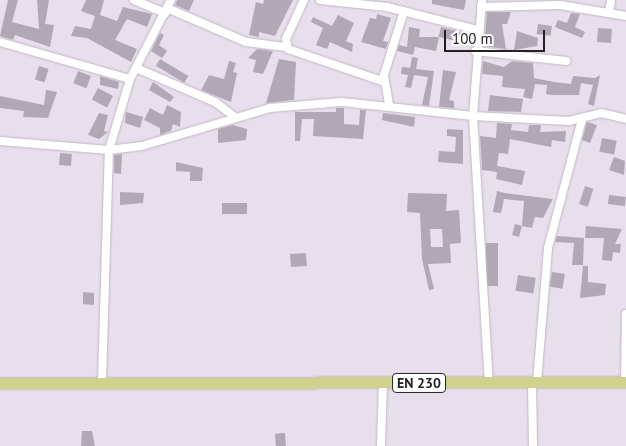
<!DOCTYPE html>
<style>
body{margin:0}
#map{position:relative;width:626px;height:446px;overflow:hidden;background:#e8dfec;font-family:"PT Sans",sans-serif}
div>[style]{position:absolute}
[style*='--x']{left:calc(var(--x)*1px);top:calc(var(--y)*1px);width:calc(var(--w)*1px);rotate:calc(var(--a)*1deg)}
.building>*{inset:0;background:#b1a8b5;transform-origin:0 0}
.roads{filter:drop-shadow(0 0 1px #c1b8c4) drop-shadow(0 0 1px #c1b8c4)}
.street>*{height:8px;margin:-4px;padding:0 4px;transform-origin:4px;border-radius:4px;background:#fff}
.primary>*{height:11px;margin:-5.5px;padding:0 5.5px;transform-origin:5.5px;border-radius:5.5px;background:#d0d18b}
span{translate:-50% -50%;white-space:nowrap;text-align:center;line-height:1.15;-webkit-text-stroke:5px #fff;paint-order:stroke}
.shield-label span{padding:1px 4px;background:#fff;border:1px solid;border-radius:4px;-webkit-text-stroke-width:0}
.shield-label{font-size:14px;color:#242125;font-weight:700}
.scale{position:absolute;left:444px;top:30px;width:101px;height:22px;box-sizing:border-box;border:2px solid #242125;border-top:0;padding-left:6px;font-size:15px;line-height:18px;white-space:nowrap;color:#242125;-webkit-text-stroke:4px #fff;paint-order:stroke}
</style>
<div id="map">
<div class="building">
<div style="clip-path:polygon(8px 0,18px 0,12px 22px,39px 29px,37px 0,49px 0,45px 24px,54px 25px,50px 47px,15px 35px,13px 40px,0 36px)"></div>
<div style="clip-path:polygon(86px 0,104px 0,100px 15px,117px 21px,123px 7px,152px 14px,147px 27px,127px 19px,115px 40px,137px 49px,131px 62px,87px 38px,71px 36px,75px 26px,91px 29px,95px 16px,81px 11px)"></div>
<div style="clip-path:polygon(177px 0,194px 0,189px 11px,175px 5px)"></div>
<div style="clip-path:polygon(264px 0,293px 0,275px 36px,259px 32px,259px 37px,249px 35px,256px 2px,263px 4px)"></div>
<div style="clip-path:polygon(432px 0,466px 0,464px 10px,432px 4px)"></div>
<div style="clip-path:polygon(487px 12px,511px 12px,507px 24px,502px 24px,506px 49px,484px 46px)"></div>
<div style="clip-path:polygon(571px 13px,580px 14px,575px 27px,585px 32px,582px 38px,555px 27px,558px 20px,567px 23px)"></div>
<div style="clip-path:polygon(377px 14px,391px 18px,383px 41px,388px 42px,386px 49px,361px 42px,370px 18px,376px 19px)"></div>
<div style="clip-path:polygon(338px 15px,354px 23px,346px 41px,353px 44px,352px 52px,330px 42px,327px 49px,316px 45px,323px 28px,311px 22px,313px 17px,332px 26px)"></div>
<div style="left:538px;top:24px;width:14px;height:10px;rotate:8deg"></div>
<div style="clip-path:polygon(409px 27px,420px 29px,419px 37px,439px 37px,436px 51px,415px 47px,413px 55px,397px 51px,399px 45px,407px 47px)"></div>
<div style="left:441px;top:27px;width:25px;height:10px;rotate:14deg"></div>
<div style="left:598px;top:28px;width:14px;height:14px;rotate:4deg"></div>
<div style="clip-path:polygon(517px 31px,538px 38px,537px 46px,514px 50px)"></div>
<div style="clip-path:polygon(160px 33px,164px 35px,159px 45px,167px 51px,162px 58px,151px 51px)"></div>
<div style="clip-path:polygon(257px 49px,273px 51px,263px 74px,253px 72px,256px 60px,248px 58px)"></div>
<div style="clip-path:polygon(412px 57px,418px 58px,416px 69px,434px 71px,429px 106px,422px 105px,428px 77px,414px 75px,411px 88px,405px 87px,408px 75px,401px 74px,402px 67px,410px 68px)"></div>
<div style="left:160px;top:59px;width:33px;height:8px;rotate:31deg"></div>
<div style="clip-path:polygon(279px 59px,296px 62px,294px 100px,266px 103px)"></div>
<div style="clip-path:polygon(229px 61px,236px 63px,233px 72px,237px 73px,231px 102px,201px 90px,209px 75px,224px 79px)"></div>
<div style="clip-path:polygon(483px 61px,504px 67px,512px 61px,533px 63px,534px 78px,554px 82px,571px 84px,573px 76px,595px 78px,600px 75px,594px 106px,588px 104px,593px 85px,581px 83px,579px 95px,552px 95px,546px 94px,547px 85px,535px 84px,532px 99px,523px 97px,525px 89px,502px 87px,503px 76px,482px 74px)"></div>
<div style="left:39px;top:66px;width:10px;height:14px;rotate:17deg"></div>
<div style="clip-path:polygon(443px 70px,456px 72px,449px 100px,454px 101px,454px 108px,439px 107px)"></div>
<div style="left:78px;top:71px;width:14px;height:13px;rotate:21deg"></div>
<div style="clip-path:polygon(100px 76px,119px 82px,118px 89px,100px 85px)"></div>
<div style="clip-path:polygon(153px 82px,174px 97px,170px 102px,149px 90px)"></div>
<div style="left:98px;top:88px;width:17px;height:13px;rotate:28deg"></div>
<div style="clip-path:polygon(46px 90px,57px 92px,48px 118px,23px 117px,24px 111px,0 108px,0 96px,44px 105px)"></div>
<div style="clip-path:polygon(490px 95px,523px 99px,521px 112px,488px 111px)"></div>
<div style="clip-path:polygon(167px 105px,181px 112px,180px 127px,173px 124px,171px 131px,160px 135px,160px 128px,144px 120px,150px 108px,163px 115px)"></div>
<div style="clip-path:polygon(336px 108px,344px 108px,344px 124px,359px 125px,360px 110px,366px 110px,363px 139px,313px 136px,314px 119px,302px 119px,300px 141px,295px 141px,295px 112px,336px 112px)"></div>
<div style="clip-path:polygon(126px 112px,143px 117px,140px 128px,125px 123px)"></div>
<div style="clip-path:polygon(99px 113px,108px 115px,104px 131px,108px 132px,99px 139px,88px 135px)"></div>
<div style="clip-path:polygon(383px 113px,415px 117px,414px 127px,382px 120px)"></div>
<div style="clip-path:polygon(587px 122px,597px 125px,590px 143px,582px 140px)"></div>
<div style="clip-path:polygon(497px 123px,512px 124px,511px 130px,528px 132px,529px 125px,541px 125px,540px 132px,566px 131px,565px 142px,552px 140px,551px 147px,510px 139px,508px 154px,499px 153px,497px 166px,525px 171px,522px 185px,496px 179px,497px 172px,482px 170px,480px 136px,496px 138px)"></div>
<div style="clip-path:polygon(233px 125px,247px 129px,246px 140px,218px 143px,218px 129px)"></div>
<div style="clip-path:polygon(447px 129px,463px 130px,463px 164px,438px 162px,439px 151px,455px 152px,456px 137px,447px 136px)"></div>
<div style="left:602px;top:138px;width:15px;height:14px;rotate:11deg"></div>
<div style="left:60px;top:153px;width:12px;height:12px;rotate:5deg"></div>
<div style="clip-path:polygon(122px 154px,121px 174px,114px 173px,114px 155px)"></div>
<div style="clip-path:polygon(614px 157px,625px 161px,624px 175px,609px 170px)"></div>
<div style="clip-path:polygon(176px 162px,203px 168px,202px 181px,190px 181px,190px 172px,176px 171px)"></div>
<div style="left:585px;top:186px;width:9px;height:19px;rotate:18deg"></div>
<div style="clip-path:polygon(497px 191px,505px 193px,553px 199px,543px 218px,535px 217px,532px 228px,522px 226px,519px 237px,512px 235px,515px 224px,522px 226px,524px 201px,504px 199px,501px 213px,493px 212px)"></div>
<div style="clip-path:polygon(120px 192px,144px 193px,143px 203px,120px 205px)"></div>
<div style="clip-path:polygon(evenodd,408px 193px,447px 194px,446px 211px,459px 210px,461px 243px,450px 244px,451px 263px,428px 264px,434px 289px,429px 290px,422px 259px,420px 213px,407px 212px,408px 193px,430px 229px,442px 229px,443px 247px,431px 247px,430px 229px)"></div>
<div style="left:609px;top:195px;width:17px;height:9px;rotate:7deg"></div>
<div style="left:247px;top:203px;width:11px;height:25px;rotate:90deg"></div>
<div style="clip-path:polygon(586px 226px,622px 229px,615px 244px,621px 244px,620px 253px,613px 252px,612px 261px,602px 260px,604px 238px,585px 238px)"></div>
<div style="clip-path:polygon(557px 236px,584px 238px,583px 265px,572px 265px,574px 243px,555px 242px)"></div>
<div style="left:486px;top:243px;width:12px;height:43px"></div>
<div style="left:306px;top:253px;width:13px;height:16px;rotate:86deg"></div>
<div style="clip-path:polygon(583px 266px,588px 266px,588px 282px,606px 284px,605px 295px,580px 298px)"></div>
<div style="left:552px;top:272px;width:13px;height:15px;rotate:9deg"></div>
<div style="left:518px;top:275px;width:18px;height:16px;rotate:9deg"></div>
<div style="clip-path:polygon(83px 292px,94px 293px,94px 305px,83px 304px)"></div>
<div style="clip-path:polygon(82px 431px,92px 431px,95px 446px,81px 446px)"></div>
<div style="left:285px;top:433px;width:13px;height:10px;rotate:86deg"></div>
</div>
<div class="roads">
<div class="street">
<div style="--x:134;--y:0;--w:34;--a:23"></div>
<div style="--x:304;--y:0;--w:43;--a:114.8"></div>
<div style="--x:286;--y:39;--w:10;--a:79"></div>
<div style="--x:288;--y:49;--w:102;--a:18.8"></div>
<div style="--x:320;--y:0;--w:67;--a:6"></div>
<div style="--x:387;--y:7;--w:93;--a:14.3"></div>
<div style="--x:482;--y:0;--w:116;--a:94.4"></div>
<div style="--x:473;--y:116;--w:267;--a:86.6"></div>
<div style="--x:481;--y:7;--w:79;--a:-1.5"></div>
<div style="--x:560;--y:5;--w:67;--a:9.5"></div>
<div style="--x:167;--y:8;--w:86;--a:23.3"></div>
<div style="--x:246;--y:42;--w:40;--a:7.1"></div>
<div style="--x:609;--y:13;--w:13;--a:-81"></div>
<div style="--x:0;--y:42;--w:135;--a:15.9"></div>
<div style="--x:475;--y:51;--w:92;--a:6.3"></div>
<div style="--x:136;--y:68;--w:86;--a:23.3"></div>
<div style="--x:215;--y:102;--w:26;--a:37"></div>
<div style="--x:389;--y:104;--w:29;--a:-100"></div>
<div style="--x:384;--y:75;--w:67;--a:-72.6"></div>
<div style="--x:0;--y:141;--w:109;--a:4.7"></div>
<div style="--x:109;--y:150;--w:33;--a:-7"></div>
<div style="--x:142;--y:146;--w:134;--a:-16.5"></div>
<div style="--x:270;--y:108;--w:72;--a:-4.8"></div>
<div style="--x:342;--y:102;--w:132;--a:6.1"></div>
<div style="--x:473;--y:116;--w:96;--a:3"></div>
<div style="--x:569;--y:121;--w:33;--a:-14"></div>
<div style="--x:601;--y:113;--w:26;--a:13"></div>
<div style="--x:102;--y:382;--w:232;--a:-88.3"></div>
<div style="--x:109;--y:150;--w:74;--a:-73.5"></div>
<div style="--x:130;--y:79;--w:89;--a:-62.6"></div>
<div style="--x:537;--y:382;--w:134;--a:-85.3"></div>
<div style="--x:548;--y:248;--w:133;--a:-75.2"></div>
<div style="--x:625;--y:382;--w:68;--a:-89.2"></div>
<div style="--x:532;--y:383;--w:63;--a:89.1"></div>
<div style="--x:381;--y:446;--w:63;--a:-88.2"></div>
</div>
<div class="primary">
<div style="--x:0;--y:383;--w:626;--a:-0.09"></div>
</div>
</div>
<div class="shield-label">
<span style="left:419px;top:383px">EN 230</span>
</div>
<div class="scale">100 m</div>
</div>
